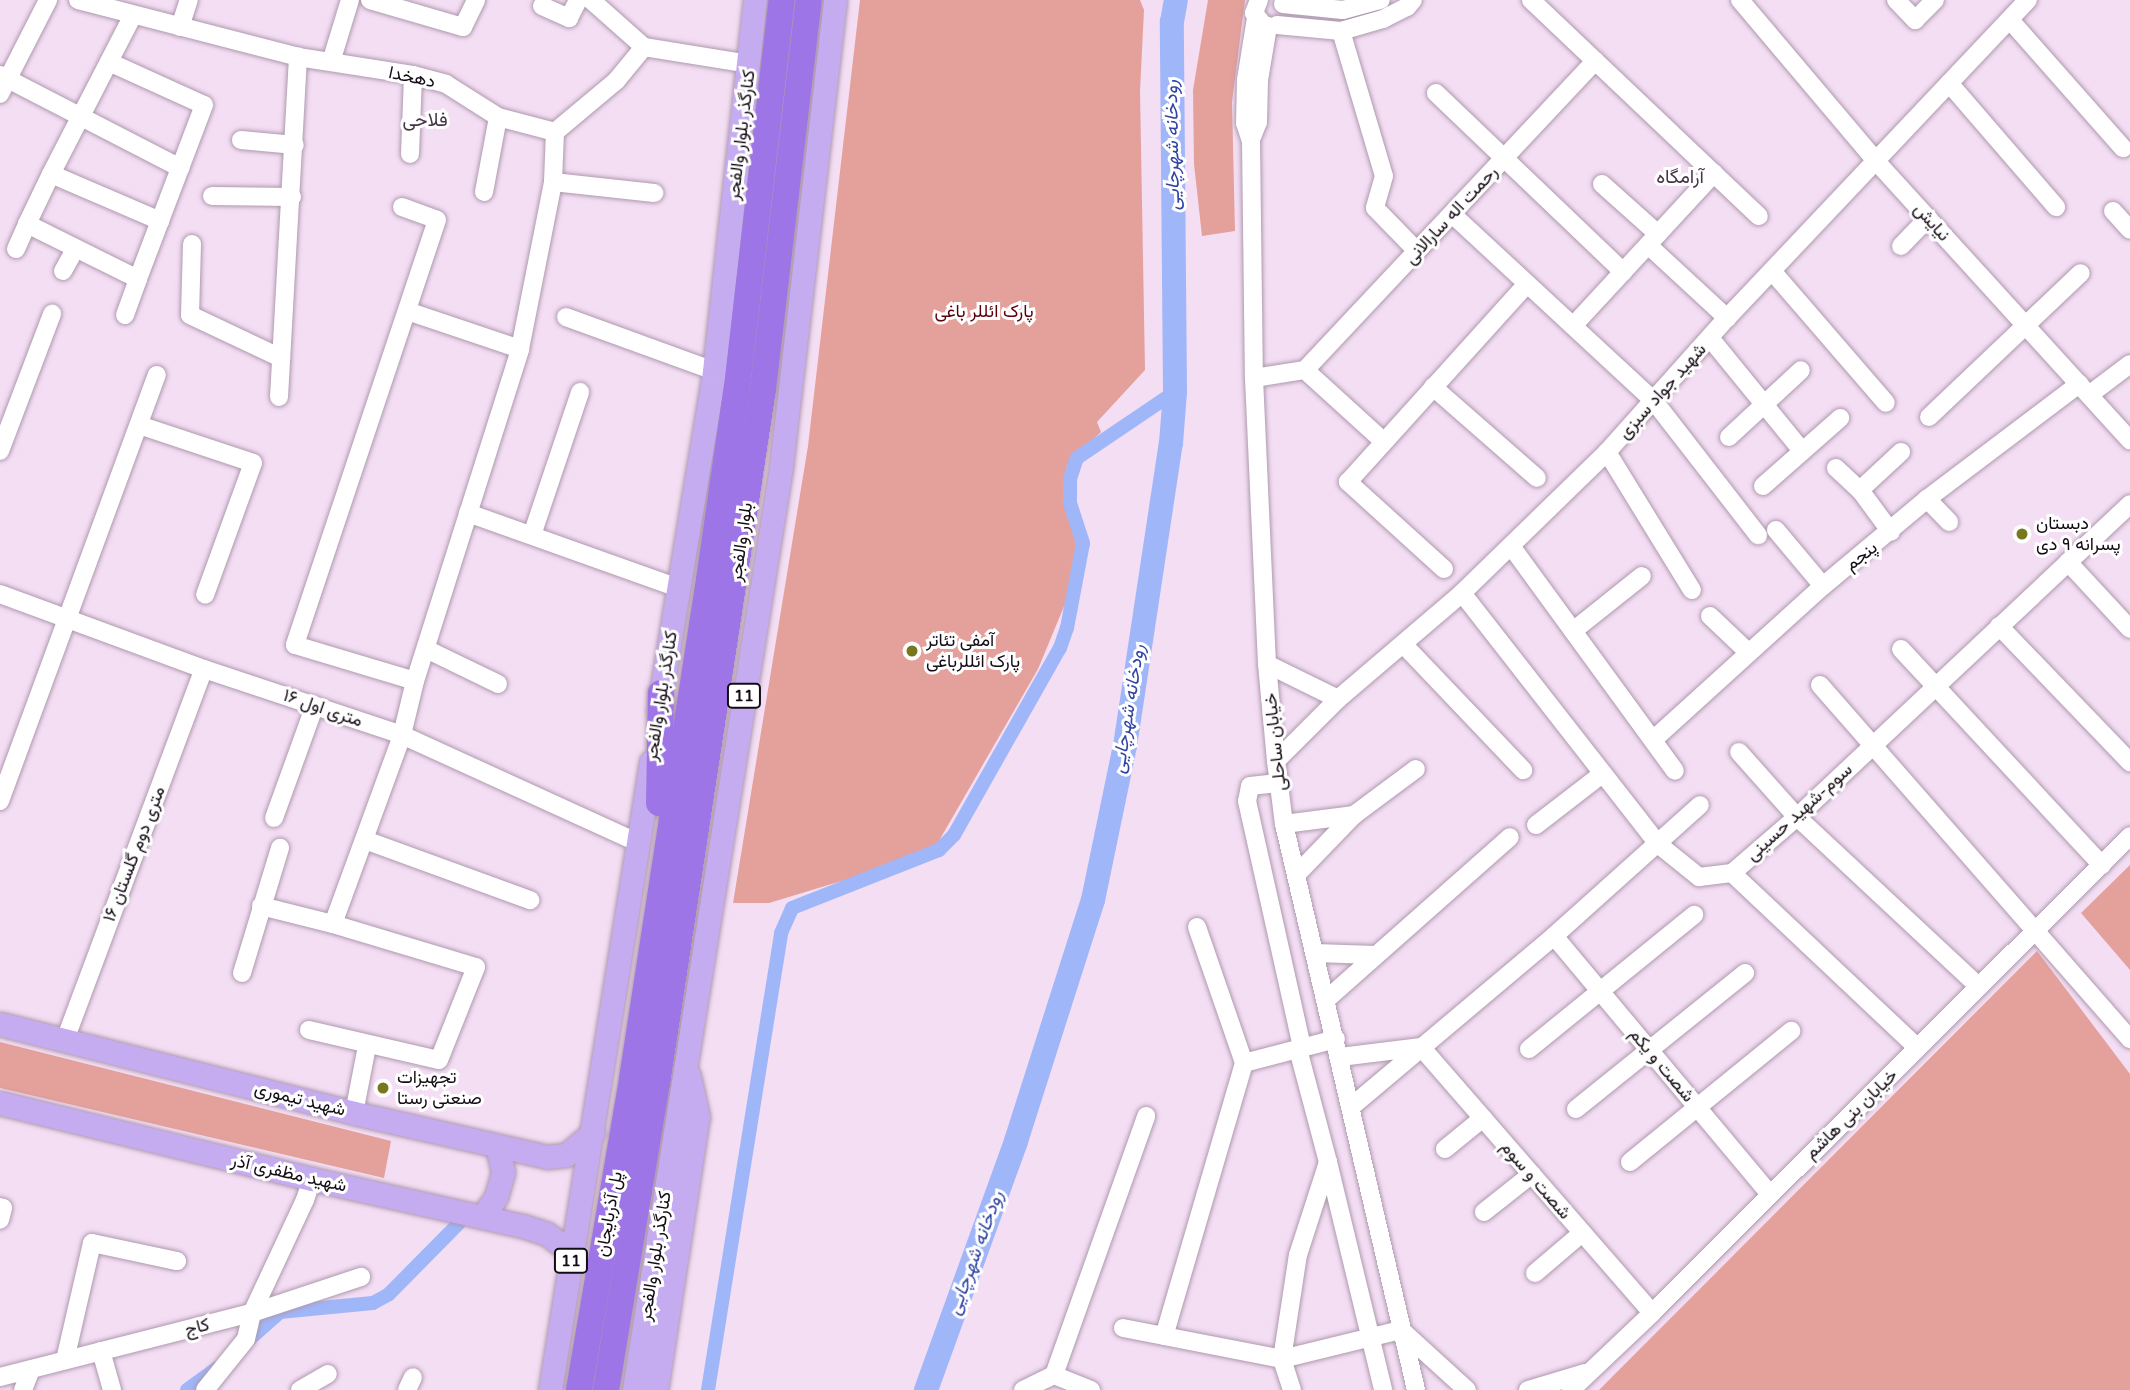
<!DOCTYPE html>
<meta charset="utf-8">
<style>
body{margin:0}
#map{position:relative;width:2130px;height:1390px;overflow:hidden;background:#f4def4;font-family:"Varela Round",Vazirmatn,sans-serif}
div>[style]{position:absolute}
[style*='--x']{left:calc(var(--x)*1px);top:calc(var(--y)*1px);width:calc(var(--w)*1px);rotate:calc(var(--a)*1deg)}
.green>*{inset:0;background:#e4a09b}
.canal>*{height:14px;margin:-7px;padding:0 7px;transform-origin:7px;border-radius:7px;background:#9fb6f9}
.river>*{height:24px;margin:-12px;padding:0 12px;transform-origin:12px;border-radius:12px;background:#9fb6f9}
.roads{filter:drop-shadow(0 0 2px #ae99ae) drop-shadow(0 0 2px #ae99ae)}
.minor>*{height:18px;margin:-9px;padding:0 9px;transform-origin:9px;border-radius:9px;background:#fff}
.major>*{height:23px;margin:-11.5px;padding:0 11.5px;transform-origin:11.5px;border-radius:11.5px;background:#c5acf1}
.highway>*{height:26px;margin:-13px;padding:0 13px;transform-origin:13px;border-radius:13px;background:#9e75e7}
.dots>*{width:19px;height:19px;translate:-50% -50%;box-sizing:border-box;border:4px solid #fff;border-radius:50%}
span{translate:-50% -50%;white-space:nowrap;text-align:center;line-height:1.15;-webkit-text-stroke:6px #fff;paint-order:stroke}
.shield-label span{padding:2px 5px;background:#fff;border:2px solid;border-radius:5px;-webkit-text-stroke-width:0}
.shield-label{font-size:16px;color:#140c14;font-weight:700}
.street-label{font-size:18px;color:#140c14}
.park-label{font-size:18px;color:#5e000a}
.poi-label{font-size:18px;color:#140c14}
.left{translate:0 -50%;text-align:left}
.neighbourhood-label{font-size:19px;color:#473546}
.water-label{font-size:19px;color:#3044a3;font-style:italic}
</style>
<div id="map">
<div class="green">
<div style="clip-path:polygon(860px 0,1140px 0,1144px 10px,1140px 91px,1145px 370px,1097px 422px,1101px 432px,1067px 465px,1064px 487px,1077px 533px,1078px 559px,1065px 604px,1038px 669px,936px 846px,868px 873px,769px 903px,733px 903px,808px 446px)"></div>
<div style="clip-path:polygon(1208px 0,1245px 0,1232px 102px,1235px 231px,1202px 236px,1194px 164px,1193px 90px)"></div>
<div style="clip-path:polygon(2130px 865px,2130px 970px,2081px 913px)"></div>
<div style="clip-path:polygon(2037px 951px,2130px 1074px,2130px 1390px,1599px 1390px)"></div>
<div style="clip-path:polygon(0 1042px,391px 1141px,384px 1178px,0 1088px)"></div>
</div>
<div class="canal">
<div style="--x:243;--y:1345;--w:50;--a:-41.7"></div>
<div style="--x:280;--y:1312;--w:93;--a:-5.5"></div>
<div style="--x:373;--y:1303;--w:18;--a:-29"></div>
<div style="--x:389;--y:1294;--w:100;--a:-45.4"></div>
<div style="--x:187;--y:1390;--w:37;--a:-36"></div>
<div style="--x:708;--y:1390;--w:463;--a:-80.9"></div>
<div style="--x:781;--y:933;--w:27;--a:-66"></div>
<div style="--x:792;--y:908;--w:158;--a:-21.5"></div>
<div style="--x:939;--y:850;--w:21;--a:-45"></div>
<div style="--x:954;--y:835;--w:215;--a:-60.5"></div>
<div style="--x:1060;--y:648;--w:21;--a:-71"></div>
<div style="--x:1067;--y:628;--w:86;--a:-79.3"></div>
<div style="--x:1083;--y:543;--w:42;--a:-108"></div>
<div style="--x:1070;--y:503;--w:24;--a:-90"></div>
<div style="--x:1070;--y:479;--w:22;--a:-72"></div>
<div style="--x:1077;--y:458;--w:118;--a:-34"></div>
</div>
<div class="river">
<div style="--x:926;--y:1390;--w:265;--a:-70.1"></div>
<div style="--x:1016;--y:1141;--w:253;--a:-72.3"></div>
<div style="--x:1093;--y:900;--w:157;--a:-78.3"></div>
<div style="--x:1125;--y:746;--w:306;--a:-81.4"></div>
<div style="--x:1171;--y:443;--w:51;--a:-85.5"></div>
<div style="--x:1175;--y:392;--w:370;--a:-90.5"></div>
<div style="--x:1172;--y:22;--w:22;--a:-80"></div>
</div>
<div class="roads">
<div class="minor">
<div style="--x:78;--y:0;--w:227;--a:14.5"></div>
<div style="--x:298;--y:57;--w:116;--a:8.9"></div>
<div style="--x:413;--y:75;--w:34;--a:15"></div>
<div style="--x:446;--y:84;--w:62;--a:32.4"></div>
<div style="--x:498;--y:117;--w:59;--a:14.7"></div>
<div style="--x:555;--y:132;--w:80;--a:-39.9"></div>
<div style="--x:616;--y:81;--w:44;--a:-50.5"></div>
<div style="--x:644;--y:47;--w:106;--a:9.2"></div>
<div style="--x:370;--y:0;--w:97;--a:16.2"></div>
<div style="--x:463;--y:27;--w:30;--a:-64"></div>
<div style="--x:591;--y:0;--w:71;--a:41.6"></div>
<div style="--x:1259;--y:0;--w:14;--a:111"></div>
<div style="--x:1254;--y:13;--w:16;--a:52"></div>
<div style="--x:1531;--y:0;--w:314;--a:43.5"></div>
<div style="--x:1740;--y:0;--w:209;--a:49.8"></div>
<div style="--x:1875;--y:160;--w:379;--a:47.7"></div>
<div style="--x:1896;--y:0;--w:28;--a:46"></div>
<div style="--x:1915;--y:20;--w:28;--a:-45"></div>
<div style="--x:1283;--y:4;--w:60;--a:5.7"></div>
<div style="--x:1343;--y:10;--w:39;--a:-15"></div>
<div style="--x:542;--y:6;--w:30;--a:24"></div>
<div style="--x:569;--y:18;--w:20;--a:-63"></div>
<div style="--x:1256;--y:18;--w:63;--a:99.2"></div>
<div style="--x:1246;--y:80;--w:43;--a:91.3"></div>
<div style="--x:1245;--y:123;--w:19;--a:72"></div>
<div style="--x:1251;--y:141;--w:237;--a:89.3"></div>
<div style="--x:1254;--y:378;--w:286;--a:87.4"></div>
<div style="--x:1267;--y:664;--w:97;--a:84.7"></div>
<div style="--x:1276;--y:761;--w:64;--a:82.8"></div>
<div style="--x:1284;--y:824;--w:581;--a:76.87"></div>
<div style="--x:2010;--y:20;--w:171;--a:48.6"></div>
<div style="--x:1277;--y:25;--w:64;--a:5.4"></div>
<div style="--x:1341;--y:31;--w:44;--a:-15.9"></div>
<div style="--x:1383;--y:19;--w:27;--a:-27"></div>
<div style="--x:1407;--y:7;--w:9;--a:-49"></div>
<div style="--x:180;--y:27;--w:28;--a:-72"></div>
<div style="--x:1341;--y:31;--w:151;--a:73.5"></div>
<div style="--x:1384;--y:176;--w:33;--a:106"></div>
<div style="--x:1375;--y:208;--w:60;--a:45.7"></div>
<div style="--x:109;--y:62;--w:104;--a:24.4"></div>
<div style="--x:204;--y:105;--w:186;--a:110.8"></div>
<div style="--x:138;--y:279;--w:124;--a:-153.6"></div>
<div style="--x:27;--y:224;--w:55;--a:-64.4"></div>
<div style="--x:51;--y:174;--w:179;--a:-62.7"></div>
<div style="--x:331;--y:62;--w:65;--a:-73"></div>
<div style="--x:0;--y:75;--w:203;--a:27.3"></div>
<div style="--x:1949;--y:83;--w:164;--a:49.2"></div>
<div style="--x:1436;--y:93;--w:259;--a:43.7"></div>
<div style="--x:0;--y:94;--w:106;--a:-62.9"></div>
<div style="--x:1252;--y:137;--w:16;--a:-68"></div>
<div style="--x:1258;--y:122;--w:42;--a:-88.6"></div>
<div style="--x:1259;--y:80;--w:55;--a:-80.5"></div>
<div style="--x:241;--y:140;--w:54;--a:5.3"></div>
<div style="--x:410;--y:154;--w:79;--a:-87.8"></div>
<div style="--x:51;--y:174;--w:119;--a:23.3"></div>
<div style="--x:553;--y:182;--w:102;--a:6.2"></div>
<div style="--x:1602;--y:184;--w:75;--a:41.8"></div>
<div style="--x:484;--y:192;--w:76;--a:-79.4"></div>
<div style="--x:212;--y:196;--w:80;--a:0.7"></div>
<div style="--x:402;--y:207;--w:37;--a:20"></div>
<div style="--x:437;--y:220;--w:448;--a:108.5"></div>
<div style="--x:295;--y:645;--w:125;--a:16.7"></div>
<div style="--x:2113;--y:211;--w:25;--a:48"></div>
<div style="--x:1452;--y:214;--w:275;--a:42.8"></div>
<div style="--x:1654;--y:401;--w:170;--a:52.2"></div>
<div style="--x:192;--y:244;--w:71;--a:91.6"></div>
<div style="--x:190;--y:315;--w:101;--a:25.3"></div>
<div style="--x:1648;--y:245;--w:108;--a:42.7"></div>
<div style="--x:1901;--y:246;--w:39;--a:-46"></div>
<div style="--x:16;--y:249;--w:27;--a:-66"></div>
<div style="--x:63;--y:271;--w:25;--a:-61"></div>
<div style="--x:1772;--y:271;--w:174;--a:49.2"></div>
<div style="--x:125;--y:315;--w:38;--a:-70"></div>
<div style="--x:566;--y:317;--w:158;--a:20"></div>
<div style="--x:1573;--y:326;--w:208;--a:-47.3"></div>
<div style="--x:1710;--y:338;--w:146;--a:50.8"></div>
<div style="--x:520;--y:349;--w:170;--a:-78.8"></div>
<div style="--x:553;--y:182;--w:50;--a:-87.7"></div>
<div style="--x:1305;--y:370;--w:424;--a:-46.8"></div>
<div style="--x:1254;--y:378;--w:52;--a:-8.9"></div>
<div style="--x:1305;--y:370;--w:105;--a:42.3"></div>
<div style="--x:1433;--y:387;--w:138;--a:41.2"></div>
<div style="--x:2089;--y:395;--w:51;--a:-37.1"></div>
<div style="--x:279;--y:397;--w:341;--a:-86.8"></div>
<div style="--x:1929;--y:417;--w:209;--a:-43.5"></div>
<div style="--x:139;--y:425;--w:120;--a:18.4"></div>
<div style="--x:253;--y:463;--w:140;--a:110"></div>
<div style="--x:1729;--y:437;--w:98;--a:-42.9"></div>
<div style="--x:0;--y:451;--w:147;--a:-69.2"></div>
<div style="--x:1607;--y:452;--w:162;--a:58.4"></div>
<div style="--x:1836;--y:468;--w:33;--a:43"></div>
<div style="--x:1860;--y:490;--w:52;--a:53.6"></div>
<div style="--x:1763;--y:486;--w:103;--a:-41.4"></div>
<div style="--x:1860;--y:490;--w:56;--a:-42.8"></div>
<div style="--x:1927;--y:499;--w:32;--a:46"></div>
<div style="--x:468;--y:513;--w:224;--a:19.6"></div>
<div style="--x:1776;--y:530;--w:73;--a:50"></div>
<div style="--x:532;--y:535;--w:151;--a:-71.4"></div>
<div style="--x:1511;--y:546;--w:278;--a:53.9"></div>
<div style="--x:2068;--y:562;--w:91;--a:47.2"></div>
<div style="--x:1444;--y:569;--w:130;--a:-137.8"></div>
<div style="--x:1348;--y:482;--w:267;--a:-47.9"></div>
<div style="--x:1462;--y:593;--w:318;--a:52"></div>
<div style="--x:1658;--y:844;--w:53;--a:38.8"></div>
<div style="--x:1699;--y:877;--w:33;--a:-7"></div>
<div style="--x:1732;--y:873;--w:86;--a:-40.7"></div>
<div style="--x:1797;--y:817;--w:457;--a:-43.2"></div>
<div style="--x:0;--y:594;--w:217;--a:20.2"></div>
<div style="--x:204;--y:669;--w:209;--a:18.4"></div>
<div style="--x:402;--y:735;--w:260;--a:24.5"></div>
<div style="--x:1710;--y:616;--w:52;--a:43.5"></div>
<div style="--x:1999;--y:626;--w:189;--a:46.1"></div>
<div style="--x:1573;--y:631;--w:88;--a:-38.6"></div>
<div style="--x:1404;--y:645;--w:173;--a:46.4"></div>
<div style="--x:426;--y:649;--w:80;--a:25.9"></div>
<div style="--x:1901;--y:649;--w:295;--a:47.1"></div>
<div style="--x:1267;--y:664;--w:79;--a:26.2"></div>
<div style="--x:1820;--y:685;--w:471;--a:48.8"></div>
<div style="--x:1653;--y:740;--w:229;--a:-42.2"></div>
<div style="--x:1823;--y:586;--w:136;--a:-39.9"></div>
<div style="--x:1927;--y:499;--w:191;--a:-37.1"></div>
<div style="--x:1739;--y:752;--w:87;--a:48.3"></div>
<div style="--x:1797;--y:817;--w:249;--a:43"></div>
<div style="--x:1276;--y:761;--w:88;--a:-45"></div>
<div style="--x:1338;--y:699;--w:163;--a:-40.5"></div>
<div style="--x:1462;--y:593;--w:202;--a:-44.2"></div>
<div style="--x:1607;--y:452;--w:180;--a:-48.2"></div>
<div style="--x:1727;--y:318;--w:438;--a:-46.6"></div>
<div style="--x:1278;--y:783;--w:28;--a:174"></div>
<div style="--x:1250;--y:786;--w:15;--a:101"></div>
<div style="--x:1247;--y:801;--w:253;--a:77.4"></div>
<div style="--x:0;--y:801;--w:454;--a:-69.8"></div>
<div style="--x:274;--y:818;--w:120;--a:-70.1"></div>
<div style="--x:1284;--y:824;--w:71;--a:-7.3"></div>
<div style="--x:1536;--y:825;--w:82;--a:-37.6"></div>
<div style="--x:365;--y:840;--w:176;--a:20"></div>
<div style="--x:1732;--y:873;--w:255;--a:43.3"></div>
<div style="--x:1296;--y:875;--w:83;--a:-46"></div>
<div style="--x:1354;--y:815;--w:77;--a:-36.6"></div>
<div style="--x:261;--y:906;--w:74;--a:14"></div>
<div style="--x:333;--y:924;--w:201;--a:-69.9"></div>
<div style="--x:402;--y:735;--w:56;--a:-76.5"></div>
<div style="--x:415;--y:681;--w:348;--a:-72.4"></div>
<div style="--x:520;--y:349;--w:119;--a:-161.4"></div>
<div style="--x:1197;--y:927;--w:144;--a:70.9"></div>
<div style="--x:1244;--y:1063;--w:284;--a:106.3"></div>
<div style="--x:1164;--y:1336;--w:120;--a:11"></div>
<div style="--x:1282;--y:1359;--w:122;--a:-13.7"></div>
<div style="--x:1554;--y:936;--w:335;--a:50.1"></div>
<div style="--x:1315;--y:953;--w:60;--a:1.9"></div>
<div style="--x:242;--y:973;--w:131;--a:-73.1"></div>
<div style="--x:1327;--y:999;--w:244;--a:-41.5"></div>
<div style="--x:309;--y:1030;--w:133;--a:13"></div>
<div style="--x:439;--y:1060;--w:100;--a:-68.3"></div>
<div style="--x:476;--y:967;--w:149;--a:-163.3"></div>
<div style="--x:65;--y:1040;--w:396;--a:-69.5"></div>
<div style="--x:1421;--y:1047;--w:352;--a:49"></div>
<div style="--x:1529;--y:1049;--w:213;--a:-39.1"></div>
<div style="--x:1340;--y:1057;--w:82;--a:-7"></div>
<div style="--x:1244;--y:1063;--w:95;--a:-14.6"></div>
<div style="--x:1351;--y:1107;--w:265;--a:-40.1"></div>
<div style="--x:1554;--y:936;--w:196;--a:-41.9"></div>
<div style="--x:1576;--y:1109;--w:217;--a:-38.8"></div>
<div style="--x:354;--y:1113;--w:68;--a:-79"></div>
<div style="--x:1445;--y:1149;--w:49;--a:-39.2"></div>
<div style="--x:1328;--y:1162;--w:235;--a:76.4"></div>
<div style="--x:1630;--y:1162;--w:208;--a:-39.1"></div>
<div style="--x:0;--y:1207;--w:3;--a:18"></div>
<div style="--x:3;--y:1208;--w:12;--a:104"></div>
<div style="--x:1484;--y:1212;--w:61;--a:-38.4"></div>
<div style="--x:1535;--y:1273;--w:62;--a:-40.4"></div>
<div style="--x:1123;--y:1328;--w:42;--a:11"></div>
<div style="--x:1401;--y:1330;--w:89;--a:42.3"></div>
<div style="--x:101;--y:1351;--w:41;--a:74.2"></div>
<div style="--x:65;--y:1360;--w:120;--a:-77"></div>
<div style="--x:92;--y:1243;--w:87;--a:12"></div>
<div style="--x:0;--y:1377;--w:260;--a:-14.3"></div>
<div style="--x:252;--y:1313;--w:115;--a:-18.3"></div>
<div style="--x:23;--y:1390;--w:22;--a:-69"></div>
<div style="--x:205;--y:1390;--w:65;--a:-51.2"></div>
<div style="--x:246;--y:1339;--w:27;--a:-77"></div>
<div style="--x:252;--y:1313;--w:125;--a:-64.9"></div>
<div style="--x:305;--y:1200;--w:22;--a:-72"></div>
<div style="--x:300;--y:1390;--w:32;--a:-30"></div>
<div style="--x:407;--y:1390;--w:14;--a:-65"></div>
<div style="--x:1023;--y:1390;--w:34;--a:-26"></div>
<div style="--x:1091;--y:1390;--w:40;--a:-158"></div>
<div style="--x:1054;--y:1375;--w:275;--a:-70.4"></div>
<div style="--x:1292;--y:1390;--w:33;--a:-108"></div>
<div style="--x:1282;--y:1359;--w:105;--a:-81.3"></div>
<div style="--x:1298;--y:1255;--w:98;--a:-72.1"></div>
<div style="--x:1328;--y:1162;--w:117;--a:-104.9"></div>
<div style="--x:1528;--y:1390;--w:59;--a:-16.6"></div>
<div style="--x:1571;--y:1390;--w:112;--a:-43.5"></div>
<div style="--x:1652;--y:1313;--w:675;--a:-44.94"></div>
</div>
<div class="major">
<div style="--x:658;--y:711;--w:345;--a:-80.6"></div>
<div style="--x:714;--y:371;--w:373;--a:-83.7"></div>
<div style="--x:0;--y:1024;--w:365;--a:14.1"></div>
<div style="--x:354;--y:1113;--w:198;--a:12.8"></div>
<div style="--x:547;--y:1157;--w:19;--a:-6"></div>
<div style="--x:566;--y:1155;--w:35;--a:-40"></div>
<div style="--x:0;--y:1103;--w:321;--a:13.7"></div>
<div style="--x:312;--y:1179;--w:216;--a:12.6"></div>
<div style="--x:523;--y:1226;--w:25;--a:18"></div>
<div style="--x:547;--y:1234;--w:31;--a:37"></div>
<div style="--x:482;--y:1217;--w:24;--a:-55"></div>
<div style="--x:496;--y:1197;--w:26;--a:-74"></div>
<div style="--x:503;--y:1172;--w:26;--a:-103"></div>
<div style="--x:550;--y:1390;--w:636;--a:-80.86"></div>
<div style="--x:634;--y:1390;--w:935;--a:-80.95"></div>
<div style="--x:781;--y:467;--w:470;--a:-83.4"></div>
<div style="--x:656;--y:1390;--w:276;--a:-81.3"></div>
<div style="--x:698;--y:1117;--w:42;--a:-102.4"></div>
</div>
<div class="highway">
<div style="--x:659;--y:803;--w:110;--a:-89"></div>
<div style="--x:579;--y:1390;--w:315;--a:-80.3"></div>
<div style="--x:632;--y:1079;--w:505;--a:-81.23"></div>
<div style="--x:709;--y:580;--w:204;--a:-81.8"></div>
<div style="--x:738;--y:378;--w:381;--a:-83.4"></div>
<div style="--x:606;--y:1390;--w:311;--a:-80.6"></div>
<div style="--x:657;--y:1083;--w:702;--a:-81.32"></div>
<div style="--x:763;--y:389;--w:392;--a:-83.3"></div>
</div>
</div>
<div class="dots">
<div style="left:2022px;top:534px;background:#77771e"></div>
<div style="left:912px;top:651px;background:#77771e"></div>
<div style="left:383px;top:1088px;background:#77771e"></div>
</div>
<div class="shield-label">
<span style="left:744px;top:696px">11</span>
<span style="left:571px;top:1261px">11</span>
</div>
<div class="street-label">
<span style="left:412px;top:77px;rotate:12deg">دهخدا</span>
<span style="left:741px;top:135px;rotate:-83deg">کنارگذر بلوار والفجر</span>
<span style="left:1451px;top:215px;rotate:-47deg">رحمت اله سارالانی</span>
<span style="left:1932px;top:222px;rotate:48deg">نیایش</span>
<span style="left:1662px;top:391px;rotate:-48deg">شهید جواد سبزی</span>
<span style="left:741px;top:542px;rotate:-82deg">بلوار والفجر</span>
<span style="left:1861px;top:556px;rotate:-38deg">پنجم</span>
<span style="left:661px;top:696px;rotate:-81deg">کنارگذر بلوار والفجر</span>
<span style="left:323px;top:708px;rotate:19deg">۱۶ متری اول</span>
<span style="left:1275px;top:742px;rotate:-96deg">خیابان ساحلی</span>
<span style="left:1799px;top:812px;rotate:-42deg">سوم-شهید حسینی</span>
<span style="left:134px;top:854px;rotate:-69deg">۱۶ متری دوم گلستان</span>
<span style="left:1662px;top:1065px;rotate:50deg">شصت و یکم</span>
<span style="left:300px;top:1099px;rotate:14deg">شهید تیموری</span>
<span style="left:1851px;top:1114px;rotate:-44deg">خیابان بنی هاشم</span>
<span style="left:289px;top:1173px;rotate:13deg">شهید مظفری آذر</span>
<span style="left:1536px;top:1180px;rotate:49deg">شصت و سوم</span>
<span style="left:609px;top:1214px;rotate:-80deg">پل آذربایجان</span>
<span style="left:655px;top:1256px;rotate:-81deg">کنارگذر بلوار والفجر</span>
<span style="left:197px;top:1327px;rotate:-14deg">کاج</span>
</div>
<div class="park-label">
<span style="left:984px;top:311px">پارک ائللر باغی</span>
</div>
<div class="poi-label">
<span class="left" style="left:2036px;top:534px">دبستان<br>پسرانه ۹ دی</span>
<span class="left" style="left:926px;top:651px">آمفی تئاتر<br>پارک ائللرباغی</span>
<span class="left" style="left:397px;top:1088px">تجهیزات<br>صنعتی رستا</span>
</div>
<div class="neighbourhood-label">
<span style="left:425px;top:121px">فلاحی</span>
<span style="left:1680px;top:178px">آرامگاه</span>
</div>
<div class="water-label">
<span style="left:1173px;top:145px;rotate:-91deg">رودخانه شهرچایی</span>
<span style="left:1129px;top:709px;rotate:-81deg">رودخانه شهرچایی</span>
<span style="left:976px;top:1253px;rotate:-70deg">رودخانه شهرچایی</span>
</div>
</div>
